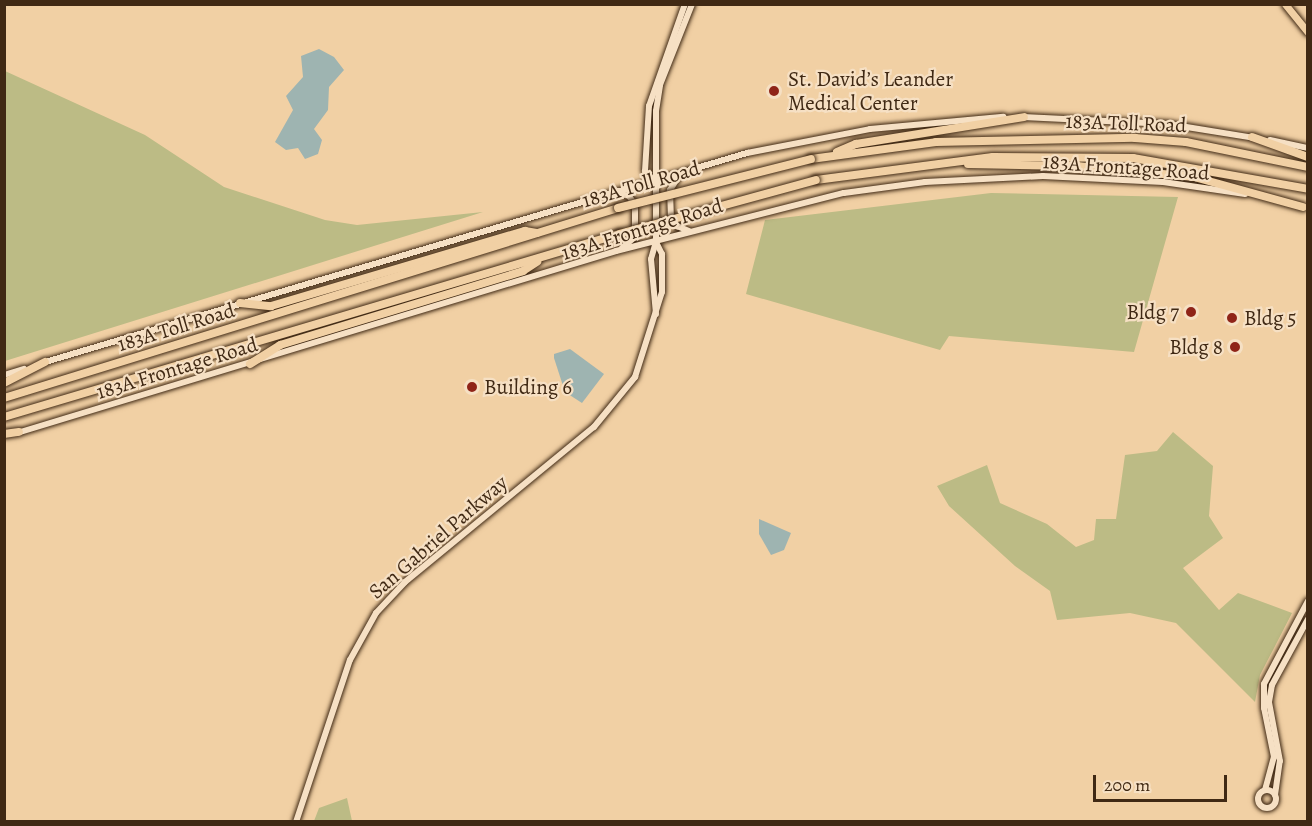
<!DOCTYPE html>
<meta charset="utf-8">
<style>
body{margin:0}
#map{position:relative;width:1312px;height:826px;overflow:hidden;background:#f1d0a4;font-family:Alegreya,serif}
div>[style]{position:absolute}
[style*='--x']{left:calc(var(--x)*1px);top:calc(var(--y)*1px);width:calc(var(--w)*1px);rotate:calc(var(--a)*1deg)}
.green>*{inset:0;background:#bcbb85}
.water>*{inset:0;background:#9eb4b1}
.roads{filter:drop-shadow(0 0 2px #402914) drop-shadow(0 0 2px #402914)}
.secondary>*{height:6px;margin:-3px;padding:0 3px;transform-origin:3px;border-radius:3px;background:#f6e0c4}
.secondary>.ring{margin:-3px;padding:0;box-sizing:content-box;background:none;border:6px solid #f6e0c4;border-radius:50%}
.primary>*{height:7px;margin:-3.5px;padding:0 3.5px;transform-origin:3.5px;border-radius:3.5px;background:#f1d0a4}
.highway>*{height:8px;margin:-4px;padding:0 4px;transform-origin:4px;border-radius:4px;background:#f1d0a4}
.bridges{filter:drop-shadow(0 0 2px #402914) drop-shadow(0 0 2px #402914)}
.highway-bridge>*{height:8px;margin:-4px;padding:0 4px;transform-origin:4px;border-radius:4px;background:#f1d0a4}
.dots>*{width:16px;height:16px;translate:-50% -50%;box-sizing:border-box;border:3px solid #f6e0c4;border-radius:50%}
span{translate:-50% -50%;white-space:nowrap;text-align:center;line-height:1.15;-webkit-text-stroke:4.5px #f6e0c4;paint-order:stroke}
.poi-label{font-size:21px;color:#402914}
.left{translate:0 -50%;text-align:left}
.right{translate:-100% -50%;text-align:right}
.street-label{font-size:21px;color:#402914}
.frame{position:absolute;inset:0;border:6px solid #402914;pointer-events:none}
.scale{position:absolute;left:1093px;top:775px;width:134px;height:27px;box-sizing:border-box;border:3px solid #402914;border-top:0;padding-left:8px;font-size:18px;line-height:21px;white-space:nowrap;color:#402914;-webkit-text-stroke:4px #f6e0c4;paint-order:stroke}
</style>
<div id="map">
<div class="green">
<div style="clip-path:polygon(5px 71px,145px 135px,224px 187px,325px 220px,357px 225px,483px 212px,5px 361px)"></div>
<div style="clip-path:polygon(991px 193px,1178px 197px,1134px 352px,949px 336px,940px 350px,746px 294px,765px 220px)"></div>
<div style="clip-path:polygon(1173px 432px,1213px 466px,1209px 516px,1223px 538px,1183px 568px,1219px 610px,1238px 593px,1292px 613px,1260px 675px,1255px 702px,1176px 623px,1130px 613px,1057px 620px,1050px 591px,1015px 566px,949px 506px,937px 486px,987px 465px,1000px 503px,1047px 524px,1076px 547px,1094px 540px,1096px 519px,1116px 519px,1125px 455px,1157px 451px)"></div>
<div style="clip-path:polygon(347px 798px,352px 821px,314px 821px,319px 808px)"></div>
</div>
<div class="water">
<div style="clip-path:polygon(319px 49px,334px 57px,344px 70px,329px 87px,328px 110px,314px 129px,322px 140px,318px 154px,305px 159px,298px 148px,286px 150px,275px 142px,293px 110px,286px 96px,303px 77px,301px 56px)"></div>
<div style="clip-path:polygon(570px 349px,604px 374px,582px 403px,565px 392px,554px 358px,554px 354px)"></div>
<div style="clip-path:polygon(759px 519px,791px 533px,784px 550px,771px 555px,759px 534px)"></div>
</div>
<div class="roads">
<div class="secondary">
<div style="--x:1023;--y:117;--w:145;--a:2.8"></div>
<div style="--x:1168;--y:124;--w:87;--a:9.2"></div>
<div style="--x:1270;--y:140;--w:39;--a:12"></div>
<div style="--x:680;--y:174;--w:19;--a:122"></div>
<div style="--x:670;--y:190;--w:25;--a:88"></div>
<div style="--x:671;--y:215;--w:13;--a:61"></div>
<div style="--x:677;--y:226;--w:13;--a:23"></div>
<div style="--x:653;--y:180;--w:12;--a:-132"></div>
<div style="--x:645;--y:171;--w:65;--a:-86.5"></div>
<div style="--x:649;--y:106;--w:108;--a:-70.6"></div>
<div style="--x:613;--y:192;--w:16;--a:14"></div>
<div style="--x:629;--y:196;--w:11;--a:56"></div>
<div style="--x:635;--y:205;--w:32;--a:90"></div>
<div style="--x:635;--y:237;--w:17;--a:140"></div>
<div style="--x:656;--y:314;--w:55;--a:-95.2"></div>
<div style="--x:651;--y:259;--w:18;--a:-74"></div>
<div style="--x:656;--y:242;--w:131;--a:-90"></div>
<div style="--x:656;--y:111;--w:26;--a:-81"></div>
<div style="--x:660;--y:85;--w:87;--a:-68.4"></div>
<div style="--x:42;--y:363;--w:736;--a:-16.59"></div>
<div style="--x:747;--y:153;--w:125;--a:-11"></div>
<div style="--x:870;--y:129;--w:134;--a:-5.2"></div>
<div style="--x:4;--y:375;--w:21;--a:-17"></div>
<div style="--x:17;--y:433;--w:626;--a:-16.9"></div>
<div style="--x:616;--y:251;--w:235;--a:-14.3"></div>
<div style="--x:844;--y:193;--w:82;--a:-7.7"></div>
<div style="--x:925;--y:182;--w:118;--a:-2.9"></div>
<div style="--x:1043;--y:176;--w:120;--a:2.9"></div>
<div style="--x:1163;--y:182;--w:83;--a:8.3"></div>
<div class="ring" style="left:1258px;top:790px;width:12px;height:12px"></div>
<div style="--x:1265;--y:790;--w:34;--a:-75"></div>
<div style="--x:1274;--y:757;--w:50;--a:-101.5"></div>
<div style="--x:1264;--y:708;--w:24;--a:-90"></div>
<div style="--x:1264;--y:684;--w:94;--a:-62.1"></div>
<div style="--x:1275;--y:795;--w:34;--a:-82"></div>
<div style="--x:1280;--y:761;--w:60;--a:-100.6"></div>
<div style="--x:1269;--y:702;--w:17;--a:-80"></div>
<div style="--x:1272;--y:685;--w:75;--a:-61.4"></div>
<div style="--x:296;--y:822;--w:171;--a:-71.6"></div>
<div style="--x:350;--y:660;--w:54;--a:-61"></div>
<div style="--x:376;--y:613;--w:42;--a:-46.9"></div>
<div style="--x:405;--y:582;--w:244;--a:-39.4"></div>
<div style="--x:594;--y:427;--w:65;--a:-50.6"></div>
<div style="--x:635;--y:377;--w:89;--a:-72.4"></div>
<div style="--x:662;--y:292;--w:38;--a:-90"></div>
<div style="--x:662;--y:254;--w:13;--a:-117"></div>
</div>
<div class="primary">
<div style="--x:1285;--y:4;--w:36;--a:51"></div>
</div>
<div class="highway">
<div style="--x:1252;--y:137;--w:59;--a:19.7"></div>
<div style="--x:837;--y:152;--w:21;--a:-23"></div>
<div style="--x:856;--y:144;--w:170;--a:-9.1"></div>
<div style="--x:811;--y:159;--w:126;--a:-7.7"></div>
<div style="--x:936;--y:142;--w:199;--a:-1.2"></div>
<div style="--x:1135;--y:138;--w:51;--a:4.5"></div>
<div style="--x:1186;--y:142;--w:125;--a:11.6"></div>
<div style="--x:968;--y:164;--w:109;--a:1.1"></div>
<div style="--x:1077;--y:166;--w:118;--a:5.4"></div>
<div style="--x:1194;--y:177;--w:113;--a:15.4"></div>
<div style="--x:816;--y:180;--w:178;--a:-7.4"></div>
<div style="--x:993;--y:157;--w:140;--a:0.4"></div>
<div style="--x:1133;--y:158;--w:178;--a:10"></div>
<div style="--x:240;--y:303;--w:31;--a:6"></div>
<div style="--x:271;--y:306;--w:265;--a:-16.5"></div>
<div style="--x:525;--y:231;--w:12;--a:9"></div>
<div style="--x:250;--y:364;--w:36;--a:-32"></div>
<div style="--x:280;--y:345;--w:254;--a:-16.9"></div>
<div style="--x:523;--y:271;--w:17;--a:-33"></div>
<div style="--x:4;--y:383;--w:46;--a:-27.1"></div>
<div style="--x:4;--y:398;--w:643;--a:-17.19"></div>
<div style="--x:4;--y:417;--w:642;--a:-16.57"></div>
<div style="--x:4;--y:434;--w:15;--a:-8"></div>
</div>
</div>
<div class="bridges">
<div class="highway-bridge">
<div style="--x:618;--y:208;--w:199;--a:-14.2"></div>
<div style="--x:619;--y:234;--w:204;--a:-15.3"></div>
</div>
</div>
<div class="dots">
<div style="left:774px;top:91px;background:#8f2418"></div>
<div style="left:1191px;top:312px;background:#8f2418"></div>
<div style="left:1232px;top:318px;background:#8f2418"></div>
<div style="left:1235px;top:347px;background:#8f2418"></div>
<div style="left:472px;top:387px;background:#8f2418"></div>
</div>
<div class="poi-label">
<span class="left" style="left:788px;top:91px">St. David’s Leander<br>Medical Center</span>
<span class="right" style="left:1179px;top:312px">Bldg 7</span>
<span class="left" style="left:1244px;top:318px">Bldg 5</span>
<span class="right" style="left:1223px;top:347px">Bldg 8</span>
<span class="left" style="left:484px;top:387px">Building 6</span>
</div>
<div class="street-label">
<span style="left:1126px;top:123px;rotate:2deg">183A Toll Road</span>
<span style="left:1126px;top:167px;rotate:4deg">183A Frontage Road</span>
<span style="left:641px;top:184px;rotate:-16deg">183A Toll Road</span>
<span style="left:642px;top:229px;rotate:-17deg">183A Frontage Road</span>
<span style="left:176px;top:327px;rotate:-17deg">183A Toll Road</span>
<span style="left:177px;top:368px;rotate:-17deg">183A Frontage Road</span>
<span style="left:438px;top:537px;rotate:-41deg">San Gabriel Parkway</span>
</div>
<div class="frame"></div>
<div class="scale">200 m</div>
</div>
